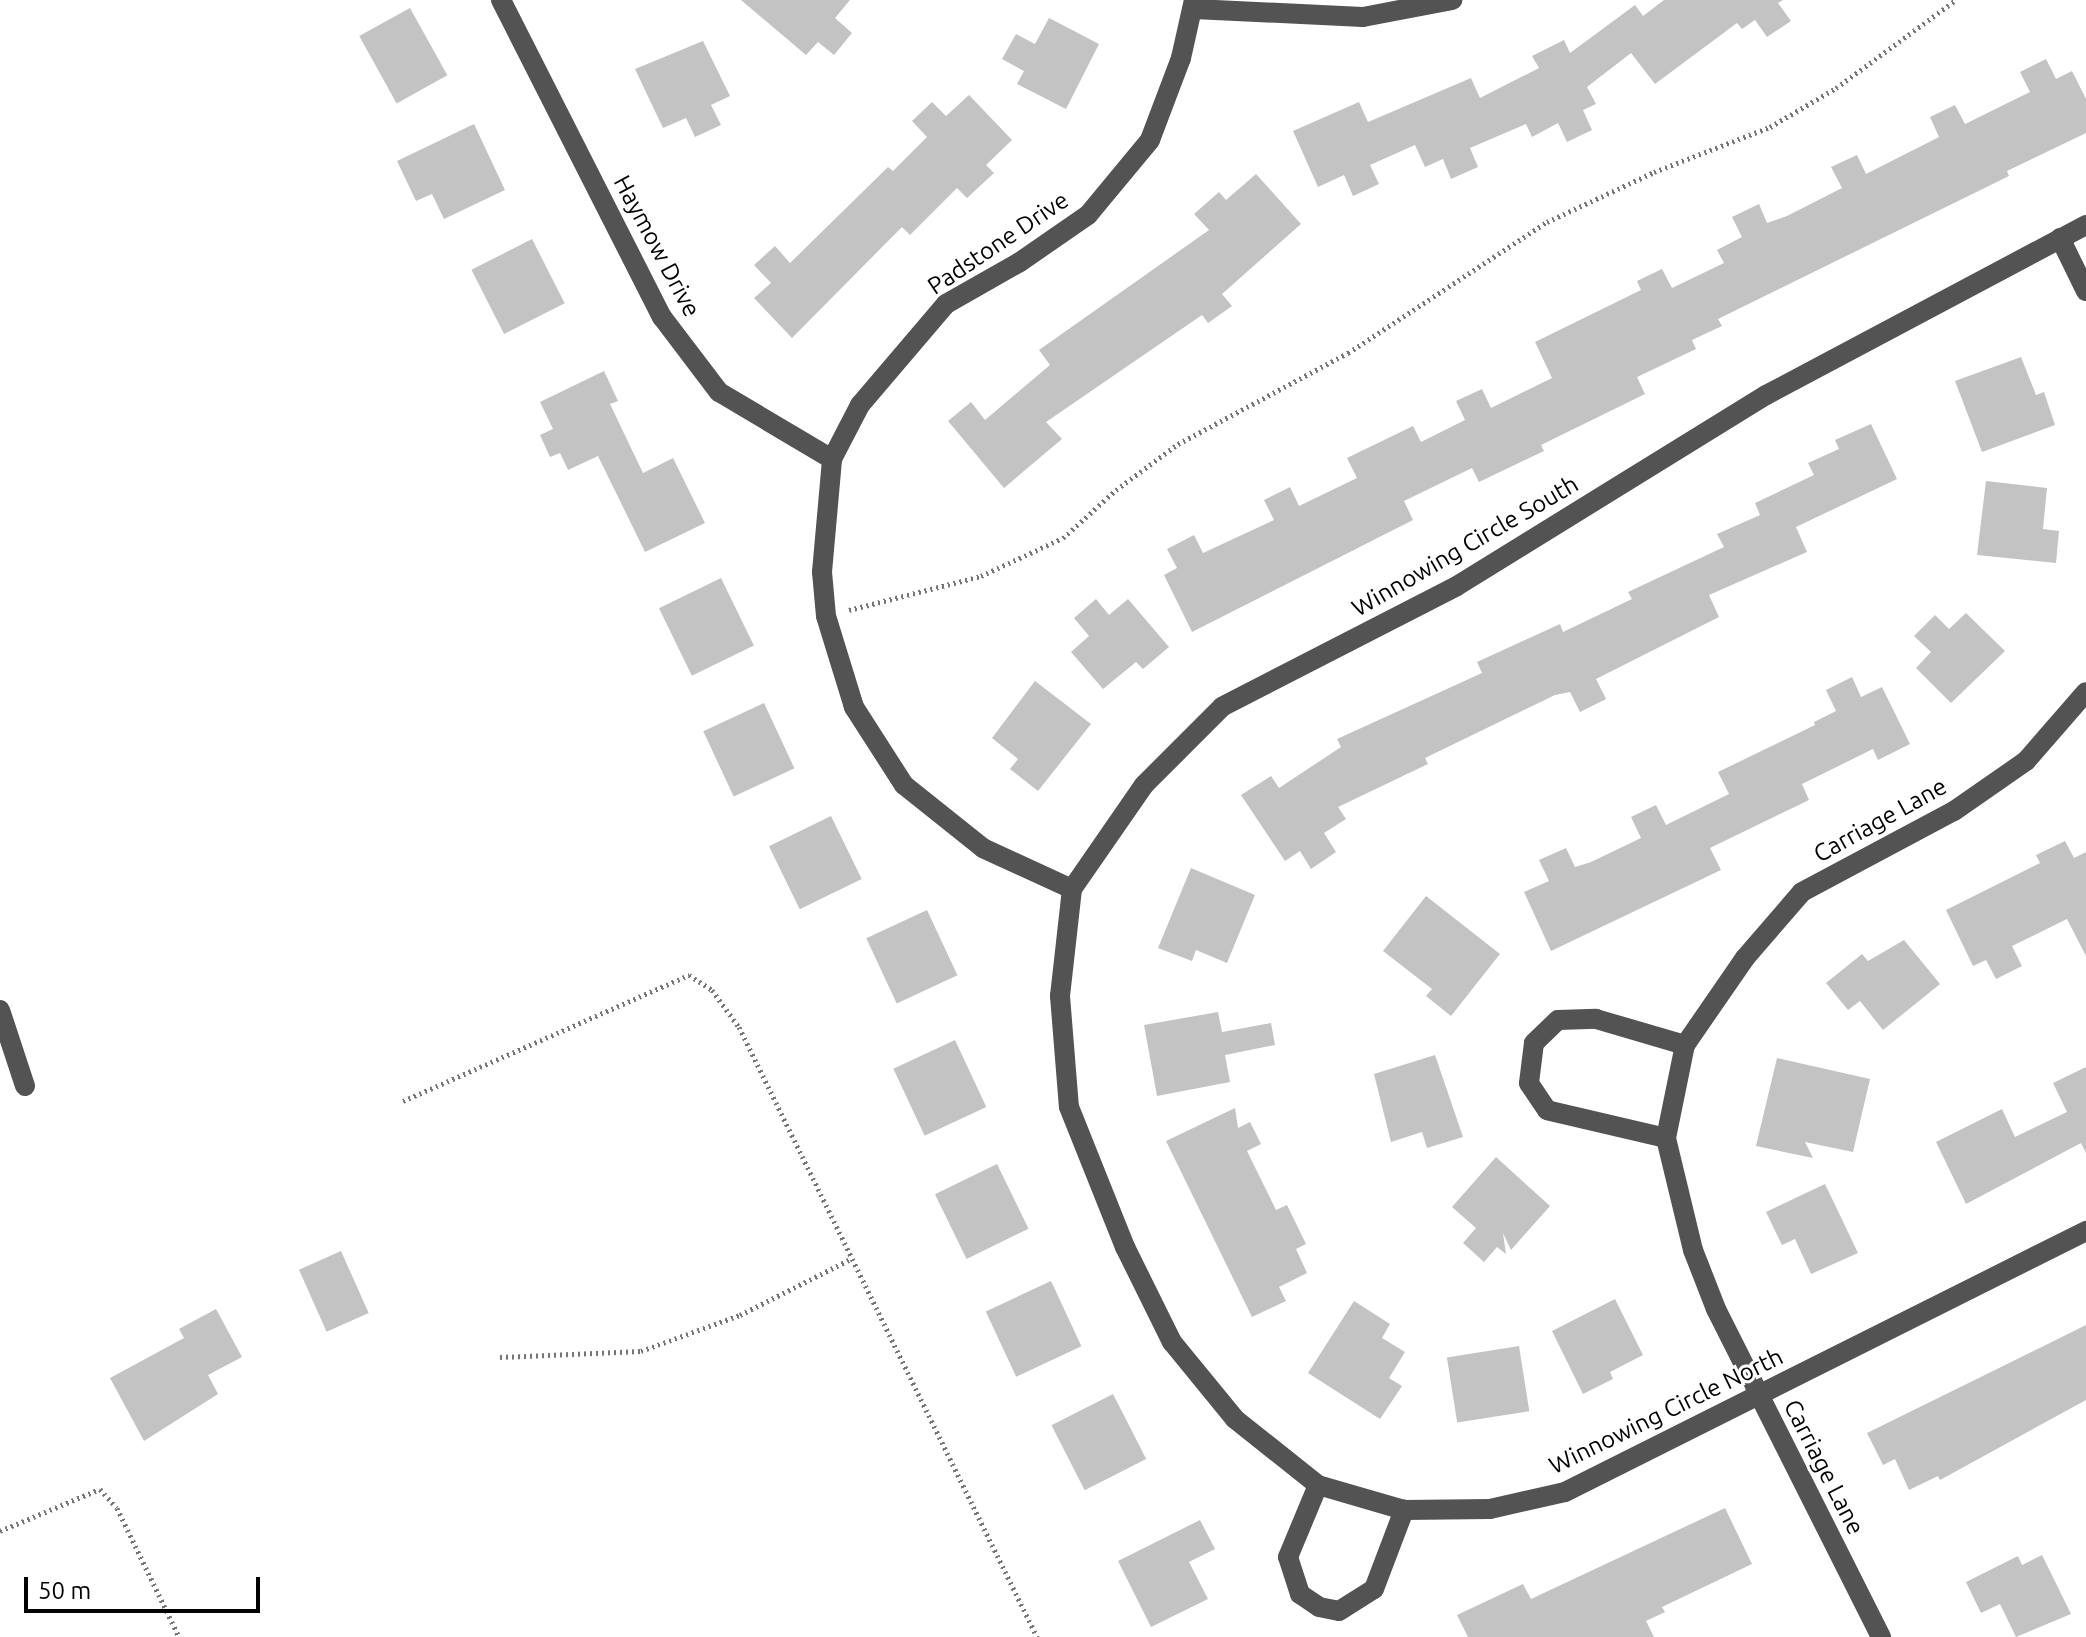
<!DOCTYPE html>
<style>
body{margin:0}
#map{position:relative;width:2086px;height:1637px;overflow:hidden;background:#fff;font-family:Ubuntu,sans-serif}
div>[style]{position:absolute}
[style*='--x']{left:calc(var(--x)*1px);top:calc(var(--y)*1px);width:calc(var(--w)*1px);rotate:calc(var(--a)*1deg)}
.building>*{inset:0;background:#c3c3c3;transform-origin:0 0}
.path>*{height:5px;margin-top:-2.5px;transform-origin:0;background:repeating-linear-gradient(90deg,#757575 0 2px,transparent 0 6px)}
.minor>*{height:20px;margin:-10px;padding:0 10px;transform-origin:10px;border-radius:10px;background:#535353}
span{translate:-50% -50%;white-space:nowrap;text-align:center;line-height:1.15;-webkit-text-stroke:6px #fff;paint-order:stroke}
.street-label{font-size:24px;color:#000}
.scale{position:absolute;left:24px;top:1577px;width:236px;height:36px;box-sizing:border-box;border:4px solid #000;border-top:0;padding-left:10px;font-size:24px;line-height:28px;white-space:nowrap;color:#000;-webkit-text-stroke:6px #fff;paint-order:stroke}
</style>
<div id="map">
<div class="building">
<div style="clip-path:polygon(741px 0,850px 0,835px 18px,852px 33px,834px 55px,818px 42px,806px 55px)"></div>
<div style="clip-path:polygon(1664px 0,1783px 0,1778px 3px,1791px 21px,1767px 37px,1755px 20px,1742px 29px,1737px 23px,1655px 84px,1631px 53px,1587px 87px,1596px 104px,1583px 110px,1592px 130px,1567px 142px,1558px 123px,1532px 137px,1526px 124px,1470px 148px,1478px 167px,1451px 179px,1443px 159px,1425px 167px,1415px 145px,1370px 165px,1379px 184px,1353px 196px,1344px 175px,1318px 187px,1293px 131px,1359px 102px,1368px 122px,1471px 78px,1480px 98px,1539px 68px,1532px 56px,1564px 40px,1570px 53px,1635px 5px,1643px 16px)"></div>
<div style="left:410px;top:8px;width:77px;height:58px;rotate:61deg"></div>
<div style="clip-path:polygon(1049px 18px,1099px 44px,1066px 109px,1017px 84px,1024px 71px,1002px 59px,1016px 34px,1035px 44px)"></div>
<div style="clip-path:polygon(703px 41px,730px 96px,711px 105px,721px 125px,695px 137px,686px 118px,663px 128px,635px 69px)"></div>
<div style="clip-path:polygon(2046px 59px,2056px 79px,2072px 71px,2086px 99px,2086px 133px,2007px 171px,2009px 176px,1718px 319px,1722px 326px,1692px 340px,1696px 349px,1637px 377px,1645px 394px,1541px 445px,1544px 451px,1479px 482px,1472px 468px,1404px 501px,1413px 520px,1192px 632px,1164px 575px,1177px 568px,1167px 549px,1194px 535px,1203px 553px,1274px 520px,1264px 500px,1290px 487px,1299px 506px,1357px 478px,1347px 458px,1413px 426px,1421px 442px,1465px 420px,1456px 401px,1482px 389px,1491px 408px,1552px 378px,1535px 342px,1641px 290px,1637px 281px,1662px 269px,1672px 288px,1724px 263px,1717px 250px,1742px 237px,1732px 217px,1759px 204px,1767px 223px,1787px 216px,1842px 188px,1831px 167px,1857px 155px,1866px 174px,1939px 137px,1930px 117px,1955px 105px,1965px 124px,2030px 92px,2020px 72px)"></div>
<div style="clip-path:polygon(969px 95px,1012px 140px,986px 165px,994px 173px,967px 198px,957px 188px,910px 235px,902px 227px,792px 338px,754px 298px,771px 283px,754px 265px,775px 246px,790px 263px,888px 167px,893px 171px,927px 137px,912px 121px,932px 102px,946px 116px)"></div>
<div style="clip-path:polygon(474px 124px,505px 190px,444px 219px,432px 194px,416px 201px,397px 161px)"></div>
<div style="clip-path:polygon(1256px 174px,1301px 224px,1222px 294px,1232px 306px,1208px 323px,1202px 315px,1046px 422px,1062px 439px,1004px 488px,948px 421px,971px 402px,985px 420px,1050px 365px,1039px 350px,1209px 230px,1194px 214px,1219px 192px,1226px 200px)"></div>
<div style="left:532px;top:239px;width:72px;height:68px;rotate:63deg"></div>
<div style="clip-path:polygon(2021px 357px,2036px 395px,2044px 392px,2055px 425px,1982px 452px,1955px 381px)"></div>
<div style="clip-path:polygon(604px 371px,618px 401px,610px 404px,643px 473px,673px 458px,705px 523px,645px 552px,598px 456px,568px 470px,560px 453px,550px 457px,540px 435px,553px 429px,540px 402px)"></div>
<div style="clip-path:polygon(1871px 424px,1897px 479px,1796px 527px,1807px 552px,1709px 595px,1719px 617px,1596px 679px,1606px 699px,1580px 712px,1570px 692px,1555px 695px,1425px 758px,1428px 764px,1338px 807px,1346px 819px,1324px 833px,1336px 852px,1311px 869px,1300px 851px,1285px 861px,1241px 795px,1271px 776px,1279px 788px,1341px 747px,1337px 739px,1482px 673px,1477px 662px,1560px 624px,1563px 632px,1632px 599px,1628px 592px,1724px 547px,1717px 534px,1760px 515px,1755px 503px,1814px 475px,1808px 463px,1839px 449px,1835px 440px)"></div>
<div style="clip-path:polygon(1986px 481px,2047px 488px,2043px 529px,2059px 531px,2056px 563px,1977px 555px)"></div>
<div style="left:721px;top:578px;width:75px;height:69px;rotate:64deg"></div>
<div style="clip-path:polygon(1096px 599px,1109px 615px,1128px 599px,1169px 647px,1143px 669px,1136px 662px,1103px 689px,1071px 652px,1089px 636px,1074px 618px)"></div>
<div style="clip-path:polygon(1966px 613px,2005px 651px,1951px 703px,1916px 668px,1931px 652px,1914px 636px,1935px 615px,1949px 629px)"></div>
<div style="clip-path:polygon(1852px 677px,1861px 697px,1882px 687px,1910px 744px,1878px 760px,1873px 749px,1802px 784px,1809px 800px,1710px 848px,1721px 870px,1551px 951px,1524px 892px,1549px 881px,1539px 860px,1566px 848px,1575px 867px,1591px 862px,1641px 838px,1631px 817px,1656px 805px,1666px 825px,1729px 794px,1718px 772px,1815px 725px,1814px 722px,1836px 711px,1826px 690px)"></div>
<div style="clip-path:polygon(1035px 681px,1091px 724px,1038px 791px,1010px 769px,1018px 759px,992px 738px)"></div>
<div style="left:764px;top:703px;width:72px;height:67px;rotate:65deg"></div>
<div style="left:831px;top:816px;width:70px;height:69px;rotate:64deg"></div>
<div style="clip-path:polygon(2065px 841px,2074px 858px,2086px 852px,2086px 956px,2067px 919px,2012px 946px,2022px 966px,1996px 979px,1986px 960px,1973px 966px,1946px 910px,2040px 863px,2036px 855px)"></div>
<div style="clip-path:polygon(1191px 868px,1255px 895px,1227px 963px,1196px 950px,1192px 961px,1158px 948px)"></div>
<div style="clip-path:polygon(1426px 896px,1500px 954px,1451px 1016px,1426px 996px,1432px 989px,1383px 951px)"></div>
<div style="left:927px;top:910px;width:72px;height:67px;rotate:65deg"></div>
<div style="clip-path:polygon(1904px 940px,1940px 984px,1883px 1030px,1860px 1001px,1848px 1010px,1826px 983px,1862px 954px,1868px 961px)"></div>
<div style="clip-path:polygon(1218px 1012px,1222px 1032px,1271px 1023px,1275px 1045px,1225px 1055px,1230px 1082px,1157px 1096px,1144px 1025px)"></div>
<div style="left:955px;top:1040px;width:74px;height:68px;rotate:65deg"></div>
<div style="clip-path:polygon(1435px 1055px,1463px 1137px,1427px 1148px,1422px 1132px,1391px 1142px,1374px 1074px)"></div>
<div style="clip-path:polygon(1777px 1058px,1870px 1079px,1853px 1152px,1805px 1142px,1813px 1158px,1756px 1146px)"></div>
<div style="clip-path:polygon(2086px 1067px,2086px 1153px,2081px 1143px,1966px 1204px,1936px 1142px,2002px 1109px,2015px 1137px,2067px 1112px,2053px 1083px)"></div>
<div style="clip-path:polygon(1235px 1108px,1238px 1128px,1250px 1122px,1261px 1144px,1247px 1151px,1276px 1210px,1287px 1205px,1306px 1244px,1296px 1249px,1307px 1273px,1279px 1287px,1286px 1301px,1252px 1317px,1166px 1141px)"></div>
<div style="clip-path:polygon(1496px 1157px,1550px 1206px,1511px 1250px,1503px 1233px,1506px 1254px,1497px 1247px,1484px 1262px,1463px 1243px,1476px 1228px,1452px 1207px)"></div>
<div style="left:997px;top:1164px;width:72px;height:69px;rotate:64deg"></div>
<div style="clip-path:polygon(1825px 1184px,1858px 1253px,1811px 1274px,1795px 1239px,1782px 1245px,1766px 1212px)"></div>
<div style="left:341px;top:1251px;width:68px;height:46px;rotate:66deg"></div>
<div style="left:1051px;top:1281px;width:72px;height:72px;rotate:65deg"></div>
<div style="clip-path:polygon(1615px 1299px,1643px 1355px,1610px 1372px,1613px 1379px,1583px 1394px,1552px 1331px)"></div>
<div style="clip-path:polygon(1354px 1301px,1390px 1324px,1382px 1338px,1405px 1352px,1389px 1378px,1402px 1386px,1380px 1419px,1308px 1373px)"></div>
<div style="clip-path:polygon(216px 1309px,242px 1357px,208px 1375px,218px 1394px,144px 1441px,110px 1378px,184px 1338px,179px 1329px)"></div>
<div style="clip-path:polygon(2086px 1325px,2086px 1400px,1940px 1480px,1938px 1476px,1909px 1490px,1895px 1459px,1883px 1465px,1867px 1433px)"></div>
<div style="left:1519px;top:1346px;width:66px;height:73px;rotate:81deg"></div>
<div style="left:1113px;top:1394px;width:73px;height:69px;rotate:63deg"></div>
<div style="clip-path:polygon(1725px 1508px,1752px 1564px,1662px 1607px,1665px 1612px,1646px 1621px,1654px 1637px,1468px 1637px,1457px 1615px,1523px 1584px,1531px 1599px)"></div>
<div style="clip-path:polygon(1200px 1520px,1215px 1549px,1189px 1562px,1208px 1599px,1151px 1627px,1118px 1561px)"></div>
<div style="clip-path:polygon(2042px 1555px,2071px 1614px,2016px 1637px,2000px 1604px,1981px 1613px,1966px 1582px,2018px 1556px,2022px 1565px)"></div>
</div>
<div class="path">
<div style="--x:849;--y:610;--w:136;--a:-14.4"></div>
<div style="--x:981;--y:576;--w:90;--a:-24.9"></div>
<div style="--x:1063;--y:538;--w:72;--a:-42.2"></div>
<div style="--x:1116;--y:490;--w:77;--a:-36.6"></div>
<div style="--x:1178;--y:444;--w:193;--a:-28.2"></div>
<div style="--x:1348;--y:353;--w:238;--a:-33.4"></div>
<div style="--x:1547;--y:222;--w:118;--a:-25"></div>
<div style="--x:1654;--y:172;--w:124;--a:-21.2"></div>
<div style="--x:1770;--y:127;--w:77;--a:-30.6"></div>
<div style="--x:1836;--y:88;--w:149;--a:-36.3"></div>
<div style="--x:403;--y:1101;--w:313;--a:-23.8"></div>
<div style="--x:689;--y:975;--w:27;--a:33"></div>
<div style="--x:712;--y:990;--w:46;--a:53.9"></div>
<div style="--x:739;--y:1027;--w:679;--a:63.96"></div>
<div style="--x:500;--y:1357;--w:141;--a:-2.4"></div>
<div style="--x:641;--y:1351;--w:105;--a:-20"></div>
<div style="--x:740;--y:1315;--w:124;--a:-26.8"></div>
<div style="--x:0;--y:1531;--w:108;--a:-22.8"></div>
<div style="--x:100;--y:1489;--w:25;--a:48"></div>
<div style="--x:117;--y:1508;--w:143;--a:64.3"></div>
</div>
<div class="minor">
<div style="--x:501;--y:0;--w:356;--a:63.1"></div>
<div style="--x:662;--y:317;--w:94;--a:52.8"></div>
<div style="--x:719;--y:392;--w:131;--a:30.7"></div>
<div style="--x:1194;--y:9;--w:169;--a:2.7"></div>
<div style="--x:1363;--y:17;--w:91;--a:-10.8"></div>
<div style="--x:2086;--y:225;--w:362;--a:152"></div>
<div style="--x:1766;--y:395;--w:363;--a:148.3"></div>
<div style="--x:1457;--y:586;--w:264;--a:152.8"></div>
<div style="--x:1222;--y:707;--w:110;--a:135"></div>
<div style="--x:1144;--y:785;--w:126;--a:124.7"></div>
<div style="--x:1072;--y:889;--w:108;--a:96.4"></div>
<div style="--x:1060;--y:996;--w:111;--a:85.4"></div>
<div style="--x:1069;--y:1107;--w:151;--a:68.2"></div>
<div style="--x:1125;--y:1247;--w:106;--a:63.7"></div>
<div style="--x:1172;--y:1342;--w:99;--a:50.7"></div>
<div style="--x:1235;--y:1419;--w:106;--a:38.5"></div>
<div style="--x:1318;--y:1485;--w:90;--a:16.2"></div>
<div style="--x:1404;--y:1510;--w:86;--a:-0.7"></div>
<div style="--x:1490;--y:1509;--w:77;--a:-12.8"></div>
<div style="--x:1565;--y:1492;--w:583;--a:-26.61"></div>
<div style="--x:2060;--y:238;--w:59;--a:63.9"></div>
<div style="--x:1072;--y:889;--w:98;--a:-155.3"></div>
<div style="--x:983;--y:848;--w:101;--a:-141.4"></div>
<div style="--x:904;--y:785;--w:93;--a:-122.7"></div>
<div style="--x:854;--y:707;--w:95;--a:-107.1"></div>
<div style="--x:826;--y:616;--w:44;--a:-95.2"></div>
<div style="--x:822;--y:572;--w:113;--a:-84.9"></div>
<div style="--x:832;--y:459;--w:61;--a:-62.6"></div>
<div style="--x:860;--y:405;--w:133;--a:-49.6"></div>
<div style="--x:946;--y:304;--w:85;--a:-29.6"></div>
<div style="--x:1020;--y:262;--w:83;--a:-34.7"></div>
<div style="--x:1088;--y:215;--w:97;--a:-50.4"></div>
<div style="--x:1150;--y:140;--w:88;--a:-69.3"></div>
<div style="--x:1181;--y:58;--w:59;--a:-77.4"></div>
<div style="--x:0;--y:1010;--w:80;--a:71.8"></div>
<div style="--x:1666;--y:1138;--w:122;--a:-166.8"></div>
<div style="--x:1547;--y:1110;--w:32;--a:-124"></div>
<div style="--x:1529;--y:1083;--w:40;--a:-82.9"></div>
<div style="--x:1534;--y:1043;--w:33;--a:-44"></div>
<div style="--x:1558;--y:1020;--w:38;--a:-2"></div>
<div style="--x:1596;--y:1019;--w:93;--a:16.3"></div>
<div style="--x:1318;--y:1485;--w:78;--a:112.6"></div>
<div style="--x:1288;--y:1557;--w:39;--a:72"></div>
<div style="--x:1300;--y:1594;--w:23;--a:34"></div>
<div style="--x:1319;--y:1607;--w:20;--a:11"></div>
<div style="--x:1339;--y:1611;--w:41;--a:-32.2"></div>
<div style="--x:1374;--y:1589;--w:85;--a:-69.2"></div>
<div style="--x:1881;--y:1637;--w:367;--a:-116.7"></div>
<div style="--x:1716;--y:1309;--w:63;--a:-111.3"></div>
<div style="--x:1693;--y:1250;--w:115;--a:-103.6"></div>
<div style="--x:1666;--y:1138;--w:95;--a:-78.5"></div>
<div style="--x:1685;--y:1045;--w:106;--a:-55.4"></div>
<div style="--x:1745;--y:958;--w:87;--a:-49.2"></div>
<div style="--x:1802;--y:892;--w:172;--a:-28.1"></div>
<div style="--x:1954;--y:811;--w:88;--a:-34.8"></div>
<div style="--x:2026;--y:761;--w:91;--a:-49"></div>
</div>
<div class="street-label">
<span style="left:998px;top:243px;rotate:-34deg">Padstone Drive</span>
<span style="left:657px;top:246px;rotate:62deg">Haymow Drive</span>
<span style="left:1465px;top:546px;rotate:-30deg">Winnowing Circle South</span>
<span style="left:1880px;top:820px;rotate:-29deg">Carriage Lane</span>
<span style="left:1666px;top:1411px;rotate:-26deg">Winnowing Circle North</span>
<span style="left:1824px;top:1467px;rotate:63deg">Carriage Lane</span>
</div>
<div class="scale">50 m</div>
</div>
